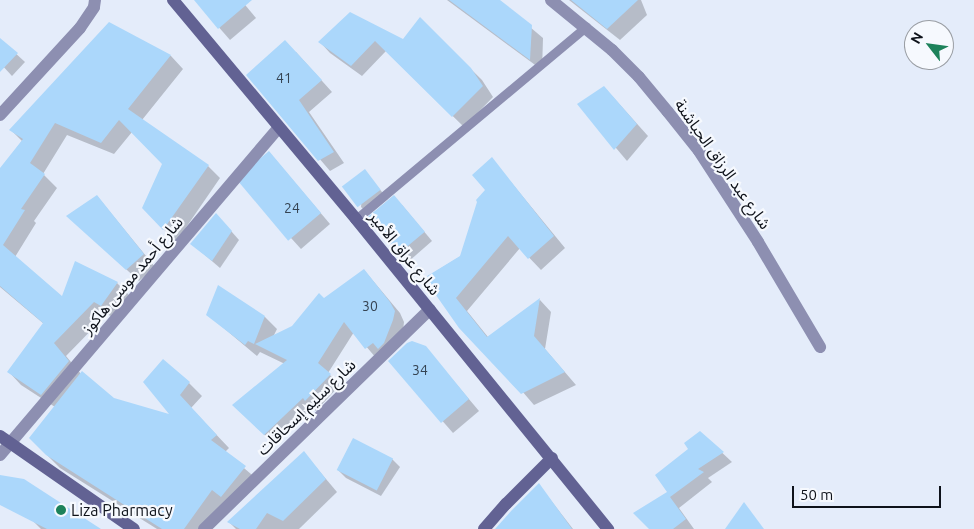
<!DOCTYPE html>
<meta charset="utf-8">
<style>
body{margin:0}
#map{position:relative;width:974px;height:529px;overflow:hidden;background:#e4ecfa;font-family:Ubuntu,"Noto Sans Arabic",sans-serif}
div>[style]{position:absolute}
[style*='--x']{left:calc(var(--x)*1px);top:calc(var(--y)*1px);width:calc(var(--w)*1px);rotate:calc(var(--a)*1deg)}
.shadow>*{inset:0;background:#0003}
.building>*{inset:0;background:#abd7fb;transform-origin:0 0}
.lane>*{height:9px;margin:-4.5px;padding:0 4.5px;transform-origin:4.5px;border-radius:4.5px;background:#8d8fb1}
.street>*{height:12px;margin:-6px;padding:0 6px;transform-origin:6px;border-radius:6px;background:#8d8fb1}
.secondary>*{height:12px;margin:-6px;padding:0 6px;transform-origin:6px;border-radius:6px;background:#626293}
.dots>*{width:14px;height:14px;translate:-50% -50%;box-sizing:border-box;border:2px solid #f6f9fe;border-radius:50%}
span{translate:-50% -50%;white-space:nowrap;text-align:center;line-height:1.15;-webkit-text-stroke:4.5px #f6f9fe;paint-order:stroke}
.number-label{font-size:14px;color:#354352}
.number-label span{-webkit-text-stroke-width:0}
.street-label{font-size:16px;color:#0e121a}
.poi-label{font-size:16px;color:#0e121a}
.left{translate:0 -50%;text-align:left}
.north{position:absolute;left:904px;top:20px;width:50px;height:50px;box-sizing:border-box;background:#f6f9fe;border:1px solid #999da3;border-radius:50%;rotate:300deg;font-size:14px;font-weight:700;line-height:20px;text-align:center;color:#0e121a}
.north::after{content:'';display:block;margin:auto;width:18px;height:22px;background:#1d825b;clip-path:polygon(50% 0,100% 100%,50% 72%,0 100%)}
.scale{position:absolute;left:792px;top:486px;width:149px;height:22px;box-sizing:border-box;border:2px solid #0e121a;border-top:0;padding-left:6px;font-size:15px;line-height:18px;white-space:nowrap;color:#0e121a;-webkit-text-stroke:4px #f6f9fe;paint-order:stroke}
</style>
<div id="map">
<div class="shadow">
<div style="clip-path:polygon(195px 0,241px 0,256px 18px,230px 40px)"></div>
<div style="clip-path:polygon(447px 0,498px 0,543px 38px,542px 70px)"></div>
<div style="clip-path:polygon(569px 0,641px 0,647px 15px,620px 40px)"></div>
<div style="clip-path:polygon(350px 14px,403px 41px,420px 19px,482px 80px,493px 97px,464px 127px,386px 51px,362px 76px,330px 53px,320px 42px)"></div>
<div style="clip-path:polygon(109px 24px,171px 56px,183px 69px,142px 120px,208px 166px,220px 178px,176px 242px,143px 208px,164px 164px,132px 132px,114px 154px,67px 135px,43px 174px,57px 188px,34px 221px,36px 223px,15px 257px,63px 298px,76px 263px,117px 283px,130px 296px,114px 318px,107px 314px,66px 356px,81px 374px,113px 400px,172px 416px,145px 382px,189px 383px,202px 396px,191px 408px,229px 448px,225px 452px,257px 479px,206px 529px,157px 529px,60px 468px,46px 454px,55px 407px,21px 385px,9px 372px,44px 324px,0 287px,0 170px,22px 141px,11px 130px)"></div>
<div style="clip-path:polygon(0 39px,25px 62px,12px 76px,0 63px)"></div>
<div style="clip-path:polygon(296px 52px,332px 92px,309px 112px,344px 163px,330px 171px,248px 75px)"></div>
<div style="clip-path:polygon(604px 87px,648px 136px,627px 161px,579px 104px)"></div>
<div style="clip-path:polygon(269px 152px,330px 224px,301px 249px,242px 184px)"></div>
<div style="clip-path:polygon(492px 159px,565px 248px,541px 270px,520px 248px,467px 311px,488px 337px,540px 300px,551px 312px,545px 349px,576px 385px,534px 405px,425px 278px,461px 256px,487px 190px)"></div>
<div style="clip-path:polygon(364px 171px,388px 199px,369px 215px,361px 207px)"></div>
<div style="clip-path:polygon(97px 196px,155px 267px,139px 281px,80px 227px)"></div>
<div style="clip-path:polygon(402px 205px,432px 241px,408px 262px,370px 217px)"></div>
<div style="clip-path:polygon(224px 223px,239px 240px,220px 268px,192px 244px)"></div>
<div style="clip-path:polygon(364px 270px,400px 313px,404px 322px,403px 331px,376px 358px,354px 332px,328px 373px,340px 385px,316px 411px,313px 408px,275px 445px,244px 415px,285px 364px,260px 352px,257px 356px,207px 314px,265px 317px,277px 329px,273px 337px,293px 327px)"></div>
<div style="clip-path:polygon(425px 347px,479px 411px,453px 433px,390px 361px)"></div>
<div style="clip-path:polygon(700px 432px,732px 462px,708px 478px,712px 482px,679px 508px,694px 529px,650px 529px)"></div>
<div style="clip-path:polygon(304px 453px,337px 492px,299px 529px,236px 529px,229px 522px)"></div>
<div style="clip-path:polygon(392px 459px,400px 467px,381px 496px,346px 478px,338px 470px)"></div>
<div style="clip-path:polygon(539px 485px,573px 529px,497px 529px)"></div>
<div style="clip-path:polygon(32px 520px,99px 529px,41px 529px)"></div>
</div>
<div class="building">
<div style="clip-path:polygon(194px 0,252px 0,218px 29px)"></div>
<div style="clip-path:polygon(449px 0,500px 0,532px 25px,530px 60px)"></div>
<div style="clip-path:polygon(571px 0,638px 0,607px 29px)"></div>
<div style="clip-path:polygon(350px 12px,403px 39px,420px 17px,471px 68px,483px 86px,452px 117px,375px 41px,351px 66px,318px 42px)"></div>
<div style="clip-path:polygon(109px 22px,171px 55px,128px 109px,209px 165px,163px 230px,142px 208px,162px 164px,119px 120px,101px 143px,55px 123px,30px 163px,45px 174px,21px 209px,25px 210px,3px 245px,62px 296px,75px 261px,118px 282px,101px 306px,94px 302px,54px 343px,69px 361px,41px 395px,7px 372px,43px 323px,0 286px,0 168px,23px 139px,9px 130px)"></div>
<div style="clip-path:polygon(0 38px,18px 53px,0 72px)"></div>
<div style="clip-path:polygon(285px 40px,322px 80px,299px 100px,334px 152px,318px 161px,246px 75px)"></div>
<div style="clip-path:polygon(604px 86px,637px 124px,614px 150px,577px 104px)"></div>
<div style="left:269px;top:151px;width:81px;height:43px;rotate:50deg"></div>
<div style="clip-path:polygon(492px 157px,554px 236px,528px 259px,508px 236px,456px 298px,487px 337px,540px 298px,534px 336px,565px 372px,521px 394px,459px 328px,424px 278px,460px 256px,477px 202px,476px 200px,485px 190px,472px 175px)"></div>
<div style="left:365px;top:169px;width:26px;height:29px;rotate:53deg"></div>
<div style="clip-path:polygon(97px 195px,144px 254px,126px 270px,66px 216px)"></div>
<div style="left:394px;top:195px;width:48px;height:34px;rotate:50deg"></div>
<div style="clip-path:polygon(216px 213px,232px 231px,212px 261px,190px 244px)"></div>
<div style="clip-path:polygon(364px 269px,390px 302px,395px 311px,393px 320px,384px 343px,378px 349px,373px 343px,365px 349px,344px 322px,318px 363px,331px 374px,305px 401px,303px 398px,264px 435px,232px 405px,287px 360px,255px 344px,292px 326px,319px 293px,324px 298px)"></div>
<div style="clip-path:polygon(218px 285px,265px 316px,254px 344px,248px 341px,245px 345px,206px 315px)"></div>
<div style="clip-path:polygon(412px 341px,426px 346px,469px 399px,441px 423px,388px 361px,407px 343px)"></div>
<div style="clip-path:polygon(163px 359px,190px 382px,180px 395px,217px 435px,211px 440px,246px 466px,221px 497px,212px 490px,184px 529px,162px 529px,46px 455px,29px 438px,82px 371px,114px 398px,169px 414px,143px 382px)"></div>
<div style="clip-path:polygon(700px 431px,724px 452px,698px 469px,704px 472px,670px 497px,686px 519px,673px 529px,649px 529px,633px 513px,667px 492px,655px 475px,688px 449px,684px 443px)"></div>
<div style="left:353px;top:438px;width:45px;height:36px;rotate:27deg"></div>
<div style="clip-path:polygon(304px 451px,326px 479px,283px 521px,267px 513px,256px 529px,240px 529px,227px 522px)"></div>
<div style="clip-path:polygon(0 475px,24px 479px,101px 529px,47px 529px,0 505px)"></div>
<div style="clip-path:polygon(539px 483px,572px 529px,495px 529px,512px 510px)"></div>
<div style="clip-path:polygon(744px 502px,764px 529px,725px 529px)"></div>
</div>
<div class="lane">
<div style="--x:356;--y:219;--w:300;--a:-39.9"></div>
</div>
<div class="street">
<div style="--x:551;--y:0;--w:79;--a:39.3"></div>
<div style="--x:612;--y:50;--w:38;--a:45"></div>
<div style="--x:639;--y:77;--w:45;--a:50.4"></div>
<div style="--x:668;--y:112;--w:50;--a:51.5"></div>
<div style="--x:699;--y:151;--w:108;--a:57"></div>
<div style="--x:758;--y:242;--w:122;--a:59.4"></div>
<div style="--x:0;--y:115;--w:118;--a:-47.4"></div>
<div style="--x:80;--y:28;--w:25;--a:-56"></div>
<div style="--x:94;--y:7;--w:7;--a:-82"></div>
<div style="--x:0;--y:455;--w:429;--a:-49.6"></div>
<div style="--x:204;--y:529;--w:315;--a:-44.2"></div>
</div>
<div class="secondary">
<div style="--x:173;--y:0;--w:285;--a:50.1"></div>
<div style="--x:356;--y:219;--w:400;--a:50.9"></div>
<div style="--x:0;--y:436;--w:163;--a:34.8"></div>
<div style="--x:484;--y:529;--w:33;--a:-49"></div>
<div style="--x:506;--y:504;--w:65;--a:-45"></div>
</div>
<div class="dots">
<div style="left:61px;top:510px;background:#1d825b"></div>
</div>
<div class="number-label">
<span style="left:284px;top:78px">41</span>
<span style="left:292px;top:208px">24</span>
<span style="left:370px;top:306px">30</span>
<span style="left:420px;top:370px">34</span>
</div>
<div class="street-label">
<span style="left:723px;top:164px;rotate:55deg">شارع عبد الرزاق الحباشنة</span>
<span style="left:405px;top:253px;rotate:51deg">شارع عراق الأمير</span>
<span style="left:132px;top:275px;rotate:-50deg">شارع أحمد موسى هاكوز</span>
<span style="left:306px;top:407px;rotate:-44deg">شارع سليم إسحاقات</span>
</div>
<div class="poi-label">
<span class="left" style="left:71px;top:510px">Liza Pharmacy</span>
</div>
<div class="north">N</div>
<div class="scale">50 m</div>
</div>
